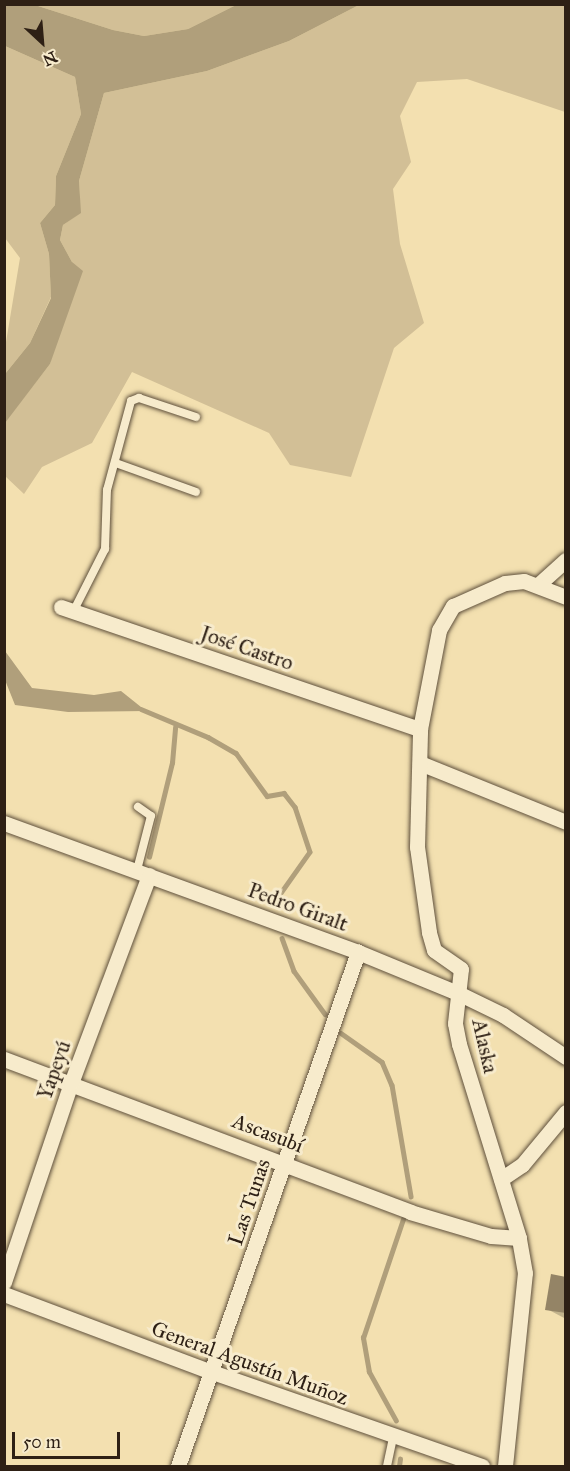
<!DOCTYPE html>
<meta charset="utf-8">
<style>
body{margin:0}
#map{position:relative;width:570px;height:1471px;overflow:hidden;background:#f3e0b0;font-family:"IM FELL Great Primer",serif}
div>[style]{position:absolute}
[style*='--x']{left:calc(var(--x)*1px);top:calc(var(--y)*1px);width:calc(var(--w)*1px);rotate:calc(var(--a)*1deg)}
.green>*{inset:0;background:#d2bf96}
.water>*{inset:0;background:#b09f7b}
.shadow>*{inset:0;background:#0003}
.stream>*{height:4.5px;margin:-2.25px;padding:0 2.25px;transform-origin:2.25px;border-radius:2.25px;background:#b09f7b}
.building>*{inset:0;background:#948466}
.roads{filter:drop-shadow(0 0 2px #5f503c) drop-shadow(0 0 2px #5f503c)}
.lane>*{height:8px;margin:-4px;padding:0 4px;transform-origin:4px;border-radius:4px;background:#f7ebcc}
.street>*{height:15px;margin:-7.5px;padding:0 7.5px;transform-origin:7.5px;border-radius:7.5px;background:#f7ebcc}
span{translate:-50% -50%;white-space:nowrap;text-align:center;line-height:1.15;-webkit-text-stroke:6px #f7ebcc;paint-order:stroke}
.street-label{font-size:21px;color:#2e2015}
.frame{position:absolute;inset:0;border:6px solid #2e2015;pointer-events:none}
.north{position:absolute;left:12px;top:12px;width:60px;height:60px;-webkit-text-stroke:4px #f7ebcc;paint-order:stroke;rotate:154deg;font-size:16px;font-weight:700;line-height:24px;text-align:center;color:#2e2015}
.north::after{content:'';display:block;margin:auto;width:21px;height:27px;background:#2e2015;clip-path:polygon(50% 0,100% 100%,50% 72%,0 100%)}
.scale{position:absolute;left:12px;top:1432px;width:108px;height:27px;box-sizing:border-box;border:3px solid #2e2015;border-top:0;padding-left:8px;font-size:18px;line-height:21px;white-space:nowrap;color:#2e2015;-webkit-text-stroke:4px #f7ebcc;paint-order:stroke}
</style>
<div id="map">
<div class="green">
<div style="clip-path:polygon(35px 5px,236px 5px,188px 29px,144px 36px,113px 30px)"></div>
<div style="clip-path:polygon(359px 5px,565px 5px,565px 112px,467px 79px,417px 82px,400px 116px,411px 162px,393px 189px,400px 244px,424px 323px,394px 348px,351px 477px,290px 465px,269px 433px,132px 372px,92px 443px,42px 467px,24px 494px,5px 476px,4px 423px,50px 364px,72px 262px,60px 240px,63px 225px,80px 213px,79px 181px,104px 93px,207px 71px,289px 41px)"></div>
<div style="clip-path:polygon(5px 46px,75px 77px,81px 114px,56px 176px,55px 205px,40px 223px,49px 254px,51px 297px,30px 343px,5px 374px,5px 348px,20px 258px,5px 238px)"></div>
</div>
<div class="water">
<div style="clip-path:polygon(5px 4px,35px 5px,113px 30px,144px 36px,188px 29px,236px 5px,359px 5px,289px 41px,207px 71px,104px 93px,79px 181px,81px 213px,63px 225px,60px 240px,72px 262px,83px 271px,50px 364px,5px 423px,5px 374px,30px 343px,51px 298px,49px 254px,40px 223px,55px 205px,56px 176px,81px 114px,75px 77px,5px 46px)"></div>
<div style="clip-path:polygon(5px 651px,32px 688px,94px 695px,121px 691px,146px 711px,68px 712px,15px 705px,5px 680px)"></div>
</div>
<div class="shadow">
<div style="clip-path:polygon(566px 1278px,566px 1319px,547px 1309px)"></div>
</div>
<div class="stream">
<div style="--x:141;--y:709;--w:73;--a:22.7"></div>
<div style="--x:208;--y:737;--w:32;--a:30"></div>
<div style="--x:236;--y:753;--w:53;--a:54.2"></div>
<div style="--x:267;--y:796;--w:17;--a:-10"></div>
<div style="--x:284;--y:793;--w:18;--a:52"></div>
<div style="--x:295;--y:807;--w:47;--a:71.6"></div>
<div style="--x:310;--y:852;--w:54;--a:125.2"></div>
<div style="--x:149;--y:857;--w:97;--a:-76.3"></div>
<div style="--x:172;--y:763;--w:36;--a:-85"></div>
<div style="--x:282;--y:938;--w:35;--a:70"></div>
<div style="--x:294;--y:971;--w:53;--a:54.2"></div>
<div style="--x:341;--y:1033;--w:50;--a:35.3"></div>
<div style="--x:382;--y:1062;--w:25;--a:67"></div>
<div style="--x:392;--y:1085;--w:113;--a:80.3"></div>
<div style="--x:396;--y:1421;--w:56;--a:-118.9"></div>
<div style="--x:369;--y:1372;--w:35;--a:-100"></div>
<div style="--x:363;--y:1338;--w:126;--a:-71.4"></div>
<div style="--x:399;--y:1466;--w:7;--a:-82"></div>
</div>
<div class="building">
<div style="clip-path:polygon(551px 1274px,566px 1277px,566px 1313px,545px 1310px)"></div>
</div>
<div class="roads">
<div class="lane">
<div style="--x:116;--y:463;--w:85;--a:19.9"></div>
<div style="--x:73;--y:612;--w:71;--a:-63.1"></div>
<div style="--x:105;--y:549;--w:59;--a:-88.1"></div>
<div style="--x:107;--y:490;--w:92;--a:-74.9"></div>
<div style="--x:131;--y:401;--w:9;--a:-21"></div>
<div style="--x:139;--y:398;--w:60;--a:18.4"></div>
<div style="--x:137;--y:870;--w:56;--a:-75.5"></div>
<div style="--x:151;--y:816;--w:16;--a:-145"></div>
<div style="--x:387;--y:1466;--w:30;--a:-78"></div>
</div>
<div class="street">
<div style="--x:539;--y:584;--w:36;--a:-42"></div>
<div style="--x:61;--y:607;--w:379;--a:18.8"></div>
<div style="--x:420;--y:763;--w:157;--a:22"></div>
<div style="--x:4;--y:823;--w:377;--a:20"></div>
<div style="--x:358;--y:952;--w:110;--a:22.4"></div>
<div style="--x:460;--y:994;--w:48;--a:26"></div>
<div style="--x:503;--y:1015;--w:76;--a:33.7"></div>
<div style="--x:4;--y:1059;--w:434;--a:20.6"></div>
<div style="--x:410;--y:1212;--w:84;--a:16.5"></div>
<div style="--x:491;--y:1236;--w:28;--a:4"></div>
<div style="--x:501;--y:1179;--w:25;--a:-34"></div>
<div style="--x:522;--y:1165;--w:69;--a:-50.3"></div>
<div style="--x:4;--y:1282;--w:210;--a:-71.4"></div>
<div style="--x:71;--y:1083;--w:222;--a:-69.4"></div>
<div style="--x:4;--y:1294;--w:222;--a:20.6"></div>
<div style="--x:212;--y:1372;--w:286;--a:19.2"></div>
<div style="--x:178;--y:1466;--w:545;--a:-70.7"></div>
<div style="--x:505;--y:1466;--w:194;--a:-84.1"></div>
<div style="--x:525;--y:1273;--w:36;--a:-100"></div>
<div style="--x:519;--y:1238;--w:203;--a:-107.2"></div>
<div style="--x:459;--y:1044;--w:21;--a:-101"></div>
<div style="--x:455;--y:1023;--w:54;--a:-83.7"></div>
<div style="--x:461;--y:969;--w:33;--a:-145"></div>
<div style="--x:434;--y:950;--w:19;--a:-106"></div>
<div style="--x:429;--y:932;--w:86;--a:-98"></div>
<div style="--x:417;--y:847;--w:118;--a:-88.5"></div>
<div style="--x:420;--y:729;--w:101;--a:-79.1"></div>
<div style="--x:439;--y:630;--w:28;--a:-60"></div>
<div style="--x:453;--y:606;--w:57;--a:-23.9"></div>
<div style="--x:505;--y:583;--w:19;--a:-6"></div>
<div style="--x:524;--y:581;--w:45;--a:20.9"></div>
</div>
</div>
<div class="street-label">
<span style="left:247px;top:648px;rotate:19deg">José Castro</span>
<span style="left:298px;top:907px;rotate:20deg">Pedro Giralt</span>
<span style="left:485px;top:1046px;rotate:77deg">Alaska</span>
<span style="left:54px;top:1070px;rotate:-70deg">Yapeyú</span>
<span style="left:268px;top:1133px;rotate:21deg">Ascasubí</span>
<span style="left:249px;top:1202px;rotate:-71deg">Las Tunas</span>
<span style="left:250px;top:1363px;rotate:20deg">General Agustín Muñoz</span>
</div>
<div class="frame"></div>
<div class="north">N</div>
<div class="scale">50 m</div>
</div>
